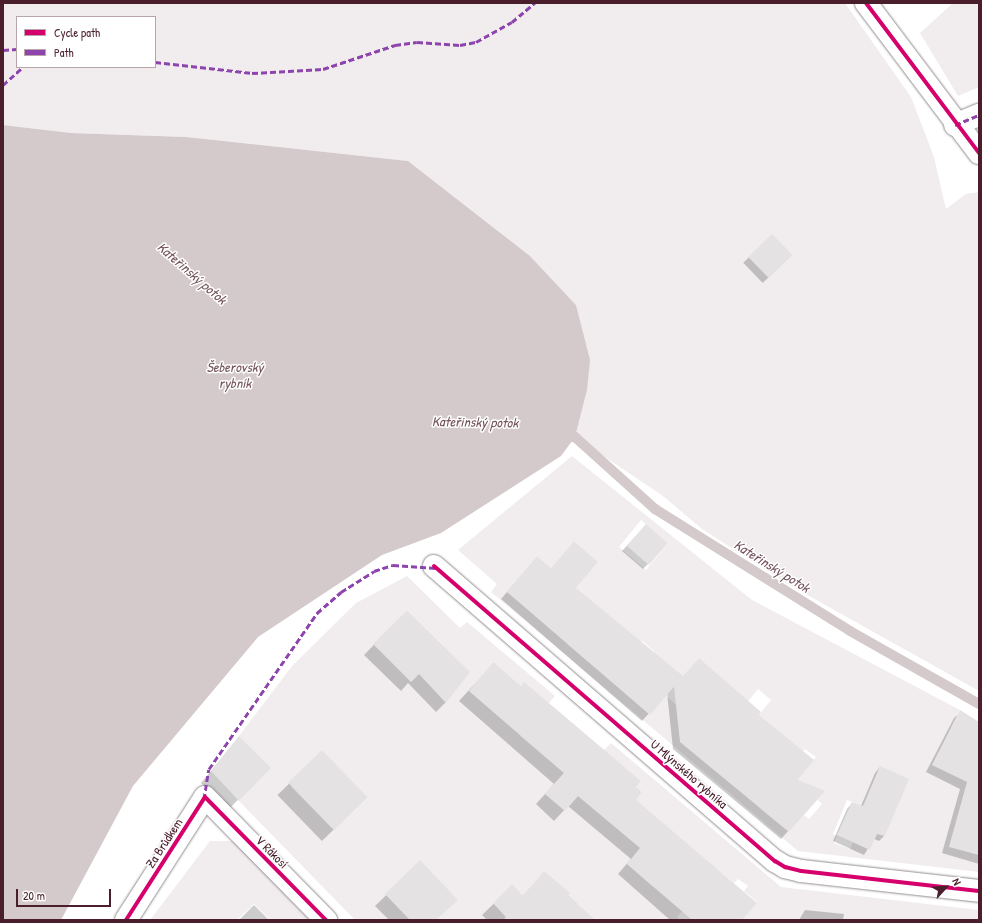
<!DOCTYPE html>
<meta charset="utf-8">
<style>
body{margin:0}
#map{position:relative;width:982px;height:923px;overflow:hidden;background:#fff;font-family:"Patrick Hand",sans-serif}
div>[style]{position:absolute}
[style*='--x']{left:calc(var(--x)*1px);top:calc(var(--y)*1px);width:calc(var(--w)*1px);rotate:calc(var(--a)*1deg)}
.built>*{inset:0;background:#f1edee}
.water>*{inset:0;background:#d4cacc}
.shadow>*{inset:0;background:#0003;transform-origin:0 0}
.stream>*{height:10px;margin:-5px;padding:0 5px;transform-origin:5px;border-radius:5px;background:#d4cacc}
.building>*{inset:0;background:#e4e2e3;transform-origin:0 0}
.roads{filter:drop-shadow(0 0 1px #948c8e) drop-shadow(0 0 1px #948c8e)}
.minor>*{height:22px;margin:-11px;padding:0 11px;transform-origin:11px;border-radius:11px;background:#fff}
.quiet>*{height:3px;margin-top:-1.5px;transform-origin:0;background:repeating-linear-gradient(90deg,#8e44ad 0 6px,transparent 0 9px)}
.cycleway>*{height:4px;margin:-2px;padding:0 2px;transform-origin:2px;border-radius:2px;background:#d6006c}
span{translate:-50% -50%;white-space:nowrap;text-align:center;line-height:1.15;-webkit-text-stroke:3px #fff;paint-order:stroke}
.street-label{font-size:13px;color:#4a1f2b}
.water-label{font-size:14px;color:#74535c;font-style:italic}
.frame{position:absolute;inset:0;border:4px solid #4a1f2b;pointer-events:none}
.legend{position:absolute;left:16px;top:16px;width:140px;height:52px;box-sizing:border-box;background:#fff;border:1px solid #b7a5aa;margin:0;padding:5px 7px;list-style:none;font-size:12px;color:#4a1f2b}
.legend li{display:flex;align-items:center;gap:8px;height:20px}
.legend b{width:20px;border:1px solid #b7a5aa}
.north{position:absolute;left:926px;top:867px;width:40px;height:40px;-webkit-text-stroke:3px #fff;paint-order:stroke;rotate:64deg;font-size:11px;font-weight:700;line-height:16px;text-align:center;color:#4a1f2b}
.north::after{content:'';display:block;margin:auto;width:14px;height:18px;background:#4a1f2b;clip-path:polygon(50% 0,100% 100%,50% 72%,0 100%)}
.scale{position:absolute;left:16px;top:889px;width:95px;height:18px;box-sizing:border-box;border:2px solid #4a1f2b;border-top:0;padding-left:5px;font-size:12px;line-height:14px;white-space:nowrap;color:#4a1f2b;-webkit-text-stroke:3px #fff;paint-order:stroke}
</style>
<div id="map">
<div class="built">
<div style="clip-path:polygon(evenodd,3px 3px,845px 3px,911px 97px,934px 157px,946px 209px,966px 194px,979px 192px,979px 691px,786px 583px,702px 529px,663px 496px,575px 437px,587px 390px,576px 305px,530px 256px,408px 161px,186px 137px,71px 133px,3px 125px,3px 3px,17px 17px,155px 17px,155px 67px,17px 67px,17px 17px)"></div>
<div style="clip-path:polygon(953px 3px,979px 3px,979px 87px,958px 96px,920px 33px)"></div>
<div style="clip-path:polygon(evenodd,572px 456px,752px 600px,960px 710px,951px 727px,979px 743px,949px 846px,979px 855px,979px 872px,798px 851px,491px 592px,497px 584px,458px 550px,572px 456px,641px 520px,668px 543px,646px 570px,619px 547px,641px 520px,572px 456px,574px 541px,598px 562px,545px 624px,507px 592px,537px 556px,551px 568px,574px 541px,572px 456px,566px 637px,599px 671px,567px 644px,566px 637px,572px 456px,642px 641px,654px 651px,649px 657px,678px 682px,699px 658px,719px 676px,688px 715px,666px 696px,609px 680px,642px 641px,572px 456px,758px 689px,771px 700px,759px 715px,777px 730px,774px 734px,701px 759px,758px 689px,572px 456px,805px 749px,816px 757px,798px 780px,822px 804px,809px 819px,804px 815px,789px 832px,757px 806px,805px 749px,572px 456px,939px 751px,958px 761px,951px 774px,932px 765px,939px 751px,572px 456px,900px 799px,885px 836px,877px 834px,870px 850px,853px 842px,850px 849px,834px 843px,837px 836px,833px 834px,847px 800px,863px 806px,900px 799px)"></div>
<div style="clip-path:polygon(evenodd,407px 576px,460px 628px,467px 622px,555px 696px,520px 736px,564px 773px,545px 794px,565px 811px,578px 796px,608px 821px,622px 804px,628px 809px,642px 792px,636px 787px,641px 781px,604px 750px,611px 743px,781px 887px,979px 910px,979px 920px,742px 920px,757px 902px,744px 891px,748px 886px,738px 879px,734px 883px,717px 869px,677px 917px,680px 920px,532px 920px,539px 913px,512px 885px,493px 903px,508px 920px,436px 920px,385px 894px,410px 920px,355px 920px,239px 801px,261px 778px,264px 762px,239px 736px,292px 666px,356px 603px,407px 576px,407px 610px,445px 647px,411px 682px,374px 644px,407px 610px,407px 576px,493px 662px,521px 686px,524px 682px,516px 731px,469px 691px,493px 662px,407px 576px,322px 750px,368px 798px,334px 830px,291px 787px,316px 763px,322px 750px,407px 576px,662px 823px,654px 888px,627px 864px,662px 823px)"></div>
<div style="clip-path:polygon(210px 841px,234px 841px,310px 920px,270px 920px,254px 904px,237px 920px,150px 920px)"></div>
</div>
<div class="water">
<div style="clip-path:polygon(3px 125px,71px 133px,186px 137px,408px 161px,530px 256px,576px 305px,590px 360px,587px 390px,575px 437px,561px 456px,441px 533px,382px 555px,258px 637px,133px 786px,61px 920px,3px 920px)"></div>
</div>
<div class="shadow">
<div style="left:772px;top:235px;width:28px;height:40px;rotate:46deg"></div>
<div style="clip-path:polygon(646px 525px,648px 564px,643px 569px,622px 551px)"></div>
<div style="clip-path:polygon(574px 543px,575px 588px,683px 677px,699px 659px,758px 715px,796px 780px,824px 791px,781px 839px,673px 749px,667px 693px,642px 721px,501px 599px,530px 565px,551px 569px)"></div>
<div style="clip-path:polygon(407px 611px,446px 702px,436px 712px,408px 683px,401px 691px,364px 655px)"></div>
<div style="clip-path:polygon(494px 663px,634px 788px,634px 800px,741px 920px,670px 920px,618px 874px,631px 859px,568px 806px,554px 821px,536px 804px,554px 784px,459px 701px)"></div>
<div style="clip-path:polygon(961px 712px,979px 723px,979px 864px,942px 853px,960px 789px,926px 772px,954px 718px)"></div>
<div style="clip-path:polygon(239px 737px,269px 768px,227px 811px,201px 783px)"></div>
<div style="left:322px;top:752px;width:64px;height:62px;rotate:46deg"></div>
<div style="clip-path:polygon(880px 767px,908px 780px,884px 836px,879px 841px,874px 839px,864px 855px,833px 841px,847px 809px,852px 803px,861px 806px,875px 773px)"></div>
<div style="clip-path:polygon(420px 862px,435px 920px,389px 920px,375px 906px)"></div>
<div style="clip-path:polygon(544px 873px,594px 920px,487px 920px,482px 915px,512px 886px,522px 897px)"></div>
<div style="clip-path:polygon(254px 905px,269px 920px,239px 920px)"></div>
<div style="clip-path:polygon(805px 910px,844px 914px,843px 920px,799px 920px)"></div>
</div>
<div class="stream">
<div style="--x:563;--y:437;--w:12;--a:0"></div>
<div style="--x:575;--y:437;--w:108;--a:42"></div>
<div style="--x:655;--y:509;--w:230;--a:32"></div>
<div style="--x:850;--y:631;--w:148;--a:29.5"></div>
</div>
<div class="building">
<div style="left:772px;top:234px;width:29px;height:33px;rotate:46deg"></div>
<div style="left:646px;top:524px;width:29px;height:29px;rotate:41deg"></div>
<div style="clip-path:polygon(574px 541px,598px 562px,576px 588px,683px 676px,699px 658px,761px 712px,759px 715px,814px 760px,798px 780px,825px 791px,789px 832px,680px 742px,674px 687px,678px 682px,650px 715px,507px 592px,537px 556px,551px 568px)"></div>
<div style="clip-path:polygon(407px 610px,470px 672px,446px 703px,419px 674px,411px 682px,373px 644px)"></div>
<div style="clip-path:polygon(493px 662px,521px 686px,524px 682px,641px 781px,636px 787px,642px 792px,636px 800px,757px 903px,742px 920px,692px 920px,627px 864px,640px 848px,578px 796px,565px 811px,545px 794px,564px 773px,469px 691px)"></div>
<div style="clip-path:polygon(960px 710px,979px 722px,979px 855px,949px 847px,967px 782px,932px 765px)"></div>
<div style="clip-path:polygon(239px 736px,271px 768px,239px 801px,211px 771px)"></div>
<div style="left:322px;top:750px;width:66px;height:47px;rotate:46deg"></div>
<div style="clip-path:polygon(880px 766px,909px 779px,885px 836px,877px 834px,870px 850px,837px 835px,852px 802px,863px 806px)"></div>
<div style="clip-path:polygon(420px 860px,458px 900px,436px 920px,410px 920px,385px 894px)"></div>
<div style="clip-path:polygon(544px 871px,570px 893px,568px 895px,595px 920px,503px 920px,506px 917px,493px 903px,512px 884px,523px 896px)"></div>
</div>
<div class="roads">
<div class="minor">
<div style="--x:866;--y:3;--w:188;--a:53"></div>
<div style="--x:955;--y:125;--w:26;--a:-23"></div>
<div style="--x:434;--y:566;--w:451;--a:40.9"></div>
<div style="--x:775;--y:861;--w:12;--a:31"></div>
<div style="--x:785;--y:867;--w:16;--a:14"></div>
<div style="--x:801;--y:871;--w:179;--a:6.4"></div>
<div style="--x:126;--y:920;--w:146;--a:-57.3"></div>
<div style="--x:205;--y:797;--w:173;--a:45.5"></div>
</div>
</div>
<div class="quiet">
<div style="--x:3;--y:50;--w:14;--a:-4"></div>
<div style="--x:155;--y:62;--w:98;--a:6.5"></div>
<div style="--x:252;--y:73;--w:71;--a:-3.2"></div>
<div style="--x:323;--y:69;--w:76;--a:-18.4"></div>
<div style="--x:395;--y:45;--w:22;--a:-8"></div>
<div style="--x:417;--y:42;--w:43;--a:4"></div>
<div style="--x:460;--y:45;--w:16;--a:-11"></div>
<div style="--x:476;--y:42;--w:41;--a:-29.1"></div>
<div style="--x:512;--y:22;--w:30;--a:-40"></div>
<div style="--x:3;--y:85;--w:27;--a:-42"></div>
<div style="--x:955;--y:125;--w:26;--a:-23"></div>
<div style="--x:204;--y:799;--w:30;--a:-81"></div>
<div style="--x:209;--y:769;--w:190;--a:-55.3"></div>
<div style="--x:317;--y:613;--w:32;--a:-41"></div>
<div style="--x:341;--y:592;--w:39;--a:-32"></div>
<div style="--x:374;--y:571;--w:20;--a:-18"></div>
<div style="--x:393;--y:565;--w:43;--a:4"></div>
</div>
<div class="cycleway">
<div style="--x:866;--y:3;--w:188;--a:53"></div>
<div style="--x:434;--y:566;--w:451;--a:40.9"></div>
<div style="--x:775;--y:861;--w:12;--a:31"></div>
<div style="--x:785;--y:867;--w:16;--a:14"></div>
<div style="--x:801;--y:871;--w:179;--a:6.4"></div>
<div style="--x:126;--y:920;--w:146;--a:-57.3"></div>
<div style="--x:205;--y:797;--w:173;--a:45.5"></div>
</div>
<div class="street-label">
<span style="left:689px;top:774px;rotate:41deg">U Mlýnského rybníka</span>
<span style="left:164px;top:843px;rotate:-57deg">Za Brůdkem</span>
<span style="left:272px;top:852px;rotate:45deg">V Rákosí</span>
</div>
<div class="water-label">
<span style="left:192px;top:273px;rotate:41deg">Kateřinský potok</span>
<span style="left:235px;top:375px">Šeberovský<br>rybník</span>
<span style="left:475px;top:422px;rotate:1deg">Kateřinský potok</span>
<span style="left:772px;top:566px;rotate:32deg">Kateřinský potok</span>
</div>
<div class="frame"></div>
<ul class="legend">
<li><b style="height:5px;background:#d6006c"></b>Cycle path</li>
<li><b style="height:5px;background:#8e44ad"></b>Path</li>
</ul>
<div class="north">N</div>
<div class="scale">20 m</div>
</div>
